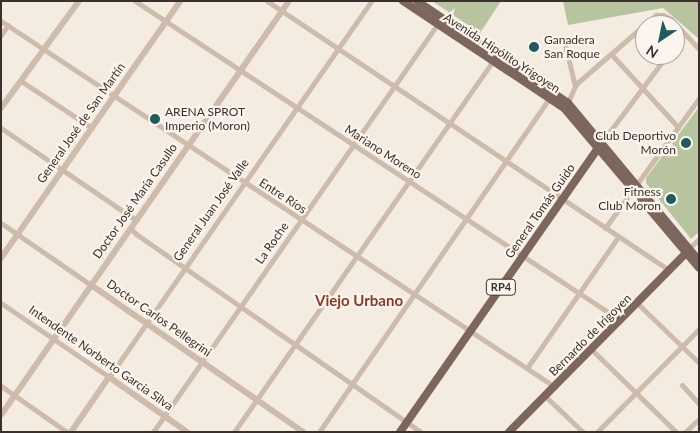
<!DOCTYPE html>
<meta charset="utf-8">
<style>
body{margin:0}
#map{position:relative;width:700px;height:433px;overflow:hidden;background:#f4ebe1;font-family:Lato,sans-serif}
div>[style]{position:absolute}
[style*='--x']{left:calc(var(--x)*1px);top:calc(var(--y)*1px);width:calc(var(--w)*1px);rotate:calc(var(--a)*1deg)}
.green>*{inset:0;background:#b8c4a0}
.minor>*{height:5px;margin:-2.5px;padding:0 2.5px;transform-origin:2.5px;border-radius:2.5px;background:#cdbbac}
.tertiary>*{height:6px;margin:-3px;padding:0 3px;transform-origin:3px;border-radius:3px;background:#cdbbac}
.primary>*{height:8px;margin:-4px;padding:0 4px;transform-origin:4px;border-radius:4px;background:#7d675c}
.dots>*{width:14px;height:14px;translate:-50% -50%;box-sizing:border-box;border:2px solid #fbf5ee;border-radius:50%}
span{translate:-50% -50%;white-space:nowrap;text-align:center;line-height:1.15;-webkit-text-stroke:4.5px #fbf5ee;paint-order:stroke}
.shield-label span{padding:1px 4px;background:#fbf5ee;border:1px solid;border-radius:4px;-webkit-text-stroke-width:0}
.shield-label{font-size:11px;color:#3b302b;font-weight:700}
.poi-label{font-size:12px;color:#3b302b}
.left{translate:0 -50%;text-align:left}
.right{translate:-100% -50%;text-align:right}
.street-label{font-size:12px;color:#3b302b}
.quarter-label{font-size:15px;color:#8c3b22;font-weight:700}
.frame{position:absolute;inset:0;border:2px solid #3b302b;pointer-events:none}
.north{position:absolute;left:635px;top:15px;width:50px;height:50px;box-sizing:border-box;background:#fbf5ee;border:1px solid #aea6a0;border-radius:50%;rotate:214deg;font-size:14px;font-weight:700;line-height:20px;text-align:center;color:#3b302b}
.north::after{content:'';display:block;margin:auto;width:18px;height:22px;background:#1f5a5e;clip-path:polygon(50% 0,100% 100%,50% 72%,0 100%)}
</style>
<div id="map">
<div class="green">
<div style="clip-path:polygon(432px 1px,501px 1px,480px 33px)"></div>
<div style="clip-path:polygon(563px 1px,699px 1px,699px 39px,663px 8px,568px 25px)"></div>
<div style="clip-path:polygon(699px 107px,699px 232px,691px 239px,646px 183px,646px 178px)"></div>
</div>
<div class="minor">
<div style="--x:135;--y:1;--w:581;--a:33.33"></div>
<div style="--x:267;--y:1;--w:484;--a:33.8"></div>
<div style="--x:1;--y:21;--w:664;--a:33.45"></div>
<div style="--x:1;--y:35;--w:12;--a:-55"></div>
<div style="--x:675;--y:44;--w:14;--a:-56"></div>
<div style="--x:565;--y:45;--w:42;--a:76.3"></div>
<div style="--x:612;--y:55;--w:98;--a:47.5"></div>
<div style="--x:21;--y:81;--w:85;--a:33.5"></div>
<div style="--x:567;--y:104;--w:22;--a:-66"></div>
<div style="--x:576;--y:84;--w:106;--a:-40.8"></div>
<div style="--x:656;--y:15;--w:7;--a:0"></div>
<div style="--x:663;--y:15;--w:9;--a:27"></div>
<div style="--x:671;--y:19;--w:41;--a:47"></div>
<div style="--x:1;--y:128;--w:163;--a:34.3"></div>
<div style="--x:602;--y:142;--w:109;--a:-53.2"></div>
<div style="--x:1;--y:223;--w:109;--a:34.6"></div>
<div style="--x:130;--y:228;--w:8;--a:45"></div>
<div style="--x:136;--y:234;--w:347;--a:34.8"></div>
<div style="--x:605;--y:228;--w:160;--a:-54.1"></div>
<div style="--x:688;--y:249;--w:15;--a:-42"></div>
<div style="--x:1;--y:303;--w:131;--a:34.4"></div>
<div style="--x:109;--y:377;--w:458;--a:-55.1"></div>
<div style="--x:637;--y:303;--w:85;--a:44"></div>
<div style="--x:591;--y:349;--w:119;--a:44.3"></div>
<div style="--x:527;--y:368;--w:160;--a:-55.2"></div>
<div style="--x:682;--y:385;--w:25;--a:48"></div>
<div style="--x:1;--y:386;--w:80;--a:34.9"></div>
<div style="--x:545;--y:396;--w:52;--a:43.5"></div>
<div style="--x:153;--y:432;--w:500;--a:-55.1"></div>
<div style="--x:234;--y:432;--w:455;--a:-55.1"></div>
<div style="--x:319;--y:432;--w:407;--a:-55.4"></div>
<div style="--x:597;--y:432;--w:145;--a:-45.3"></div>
<div style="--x:685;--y:432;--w:19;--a:-43"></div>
</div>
<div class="tertiary">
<div style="--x:1;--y:108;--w:132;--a:-53.9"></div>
<div style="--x:1;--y:258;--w:313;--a:-55.1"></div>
<div style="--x:91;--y:285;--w:258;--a:34.7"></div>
<div style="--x:1;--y:415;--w:504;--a:-55.18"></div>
<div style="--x:71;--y:432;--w:67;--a:-55.4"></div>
<div style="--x:109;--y:377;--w:95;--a:35.2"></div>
</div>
<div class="primary">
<div style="--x:403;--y:1;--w:193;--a:33.6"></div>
<div style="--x:564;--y:108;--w:209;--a:49.8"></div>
<div style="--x:417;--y:1;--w:182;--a:34"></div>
<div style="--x:568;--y:103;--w:205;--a:50.3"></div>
<div style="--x:400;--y:432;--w:351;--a:-55.1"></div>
<div style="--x:509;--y:432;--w:250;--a:-45.3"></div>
</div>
<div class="dots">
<div style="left:534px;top:47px;background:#1f5a5e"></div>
<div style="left:155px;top:119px;background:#1f5a5e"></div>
<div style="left:686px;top:143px;background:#1f5a5e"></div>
<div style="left:671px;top:199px;background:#1f5a5e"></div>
</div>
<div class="shield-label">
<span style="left:501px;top:287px">RP4</span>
</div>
<div class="poi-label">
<span class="left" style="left:544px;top:47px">Ganadera<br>San Roque</span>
<span class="left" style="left:165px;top:119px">ARENA SPROT<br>Imperio (Moron)</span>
<span class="right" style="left:676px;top:143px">Club Deportivo<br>Morón</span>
<span class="right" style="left:661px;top:199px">Fitness<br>Club Moron</span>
</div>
<div class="street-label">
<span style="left:502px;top:53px;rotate:33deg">Avenida Hipólito Yrigoyen</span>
<span style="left:81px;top:123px;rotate:-55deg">General José de San Martín</span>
<span style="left:383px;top:152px;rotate:33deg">Mariano Moreno</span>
<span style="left:283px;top:196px;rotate:33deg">Entre Ríos</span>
<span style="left:135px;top:201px;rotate:-55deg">Doctor José María Casullo</span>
<span style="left:211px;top:210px;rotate:-55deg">General Juan José Valle</span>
<span style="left:540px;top:211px;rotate:-55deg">General Tomás Guido</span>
<span style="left:272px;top:243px;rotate:-55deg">La Roche</span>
<span style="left:159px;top:318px;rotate:35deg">Doctor Carlos Pellegrini</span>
<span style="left:590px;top:335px;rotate:-45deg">Bernardo de Irigoyen</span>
<span style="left:101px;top:358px;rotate:35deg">Intendente Norberto García Silva</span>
</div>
<div class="quarter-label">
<span style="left:359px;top:301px">Viejo Urbano</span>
</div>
<div class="frame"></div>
<div class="north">N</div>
</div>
